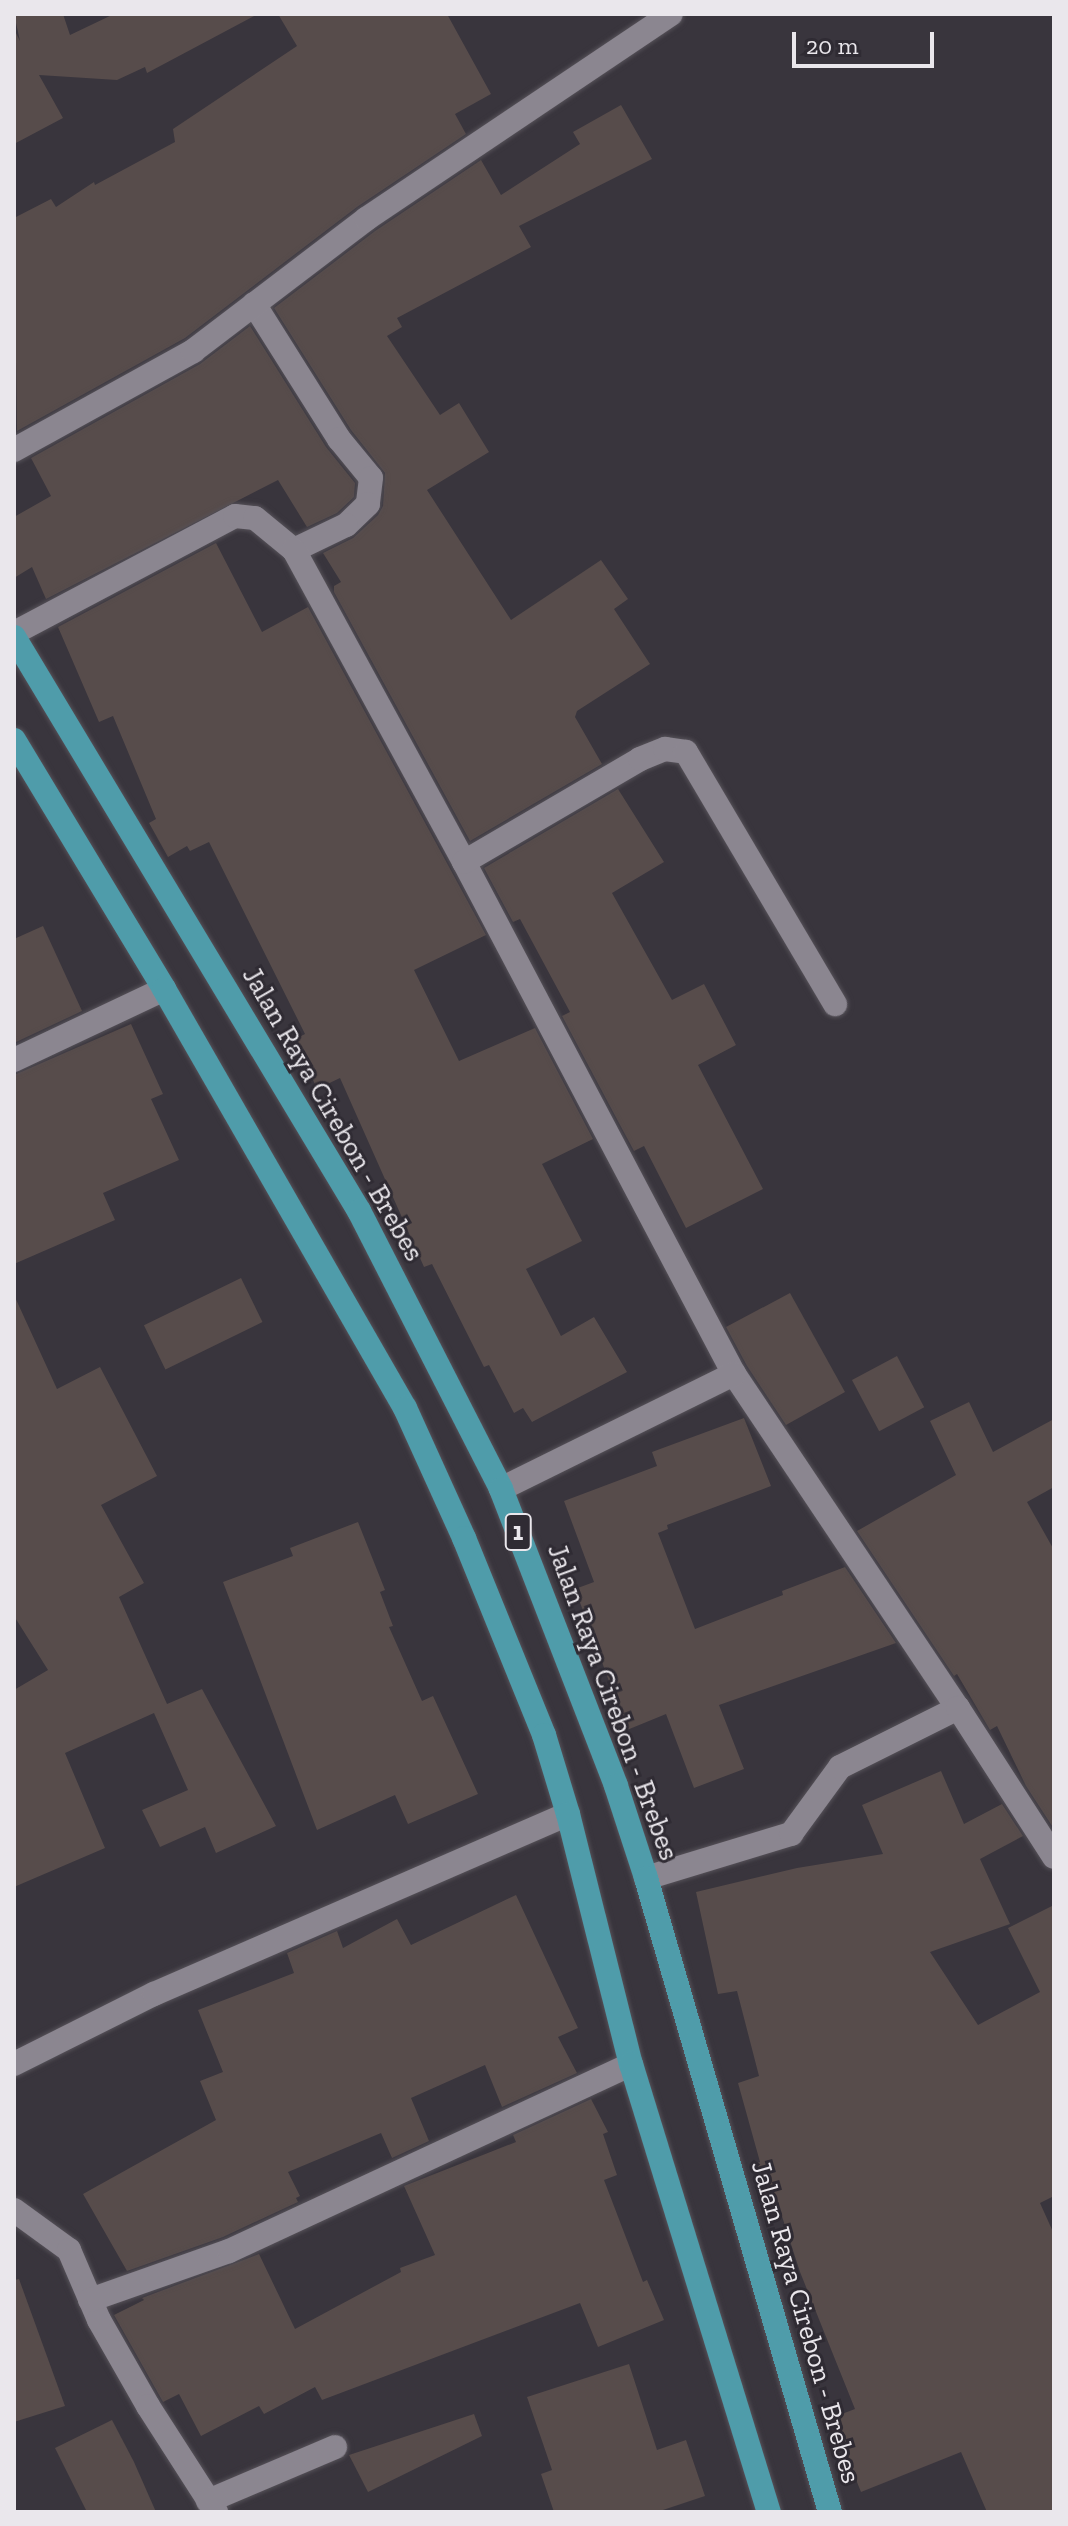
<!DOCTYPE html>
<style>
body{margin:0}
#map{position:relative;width:1068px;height:2526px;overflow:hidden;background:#39353d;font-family:"Zilla Slab",serif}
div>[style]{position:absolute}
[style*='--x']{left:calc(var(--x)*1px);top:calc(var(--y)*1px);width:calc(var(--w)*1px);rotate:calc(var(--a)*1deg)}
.building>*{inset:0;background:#574c4b;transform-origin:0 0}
.roads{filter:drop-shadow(0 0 2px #555158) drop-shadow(0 0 2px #555158)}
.minor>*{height:24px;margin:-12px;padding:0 12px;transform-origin:12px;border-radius:12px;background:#8b8690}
.trunk>*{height:24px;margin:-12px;padding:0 12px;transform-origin:12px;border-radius:12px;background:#4f9caa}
span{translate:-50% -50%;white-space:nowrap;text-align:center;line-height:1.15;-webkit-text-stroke:6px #2f2b33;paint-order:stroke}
.shield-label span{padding:2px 6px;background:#2f2b33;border:2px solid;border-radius:6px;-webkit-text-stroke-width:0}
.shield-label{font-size:26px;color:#eae7ec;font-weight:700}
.street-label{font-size:28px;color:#eae7ec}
.frame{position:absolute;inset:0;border:16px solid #eae7ec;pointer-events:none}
.scale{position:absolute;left:792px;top:32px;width:142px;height:36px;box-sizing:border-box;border:4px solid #eae7ec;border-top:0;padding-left:10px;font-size:24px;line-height:28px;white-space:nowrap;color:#eae7ec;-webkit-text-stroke:6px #2f2b33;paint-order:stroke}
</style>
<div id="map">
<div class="building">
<div style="clip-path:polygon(14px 14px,63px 14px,70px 35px,114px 14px,258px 14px,147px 73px,145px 67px,117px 80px,39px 75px,63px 118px,14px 144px,14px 29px,20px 41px)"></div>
<div style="clip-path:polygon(278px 14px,447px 14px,491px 94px,455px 114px,466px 134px,357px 207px,185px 338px,17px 431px,14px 218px,51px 199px,56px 207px,94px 182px,95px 185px,175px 142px,173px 129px,297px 46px)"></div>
<div style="clip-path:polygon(621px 105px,652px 159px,519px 226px,531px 247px,397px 318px,402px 327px,387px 336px,440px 415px,459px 403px,489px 452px,427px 490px,511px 620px,601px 560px,628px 599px,614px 609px,650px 664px,577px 711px,575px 717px,602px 764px,470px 841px,334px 592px,334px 586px,341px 582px,323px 553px,353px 538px,378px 515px,383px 506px,385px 473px,351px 430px,274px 308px,375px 231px,481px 160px,501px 195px,580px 144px,573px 132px)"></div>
<div style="clip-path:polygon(250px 326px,326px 447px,355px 483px,354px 497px,337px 513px,307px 527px,278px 480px,46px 599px,32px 567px,14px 578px,14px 517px,51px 496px,31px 458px,200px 364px)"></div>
<div style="clip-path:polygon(216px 543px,262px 632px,308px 607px,486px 935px,414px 970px,459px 1061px,535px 1028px,593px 1139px,542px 1164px,582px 1241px,526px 1269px,561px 1336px,594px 1317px,627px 1372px,532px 1422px,523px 1408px,514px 1413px,489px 1365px,484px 1367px,432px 1264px,424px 1267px,340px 1078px,317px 1089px,295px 1039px,305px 1034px,209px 842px,190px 851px,187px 846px,168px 857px,149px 823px,156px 819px,113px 716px,99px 722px,58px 627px)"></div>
<div style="clip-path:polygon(618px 789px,664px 862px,612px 893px,672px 1000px,704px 984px,736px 1045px,698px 1065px,763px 1189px,686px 1228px,644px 1146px,634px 1151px,620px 1125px,562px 1016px,570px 1012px,520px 919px,513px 922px,484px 868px)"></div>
<div style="clip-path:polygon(43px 926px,82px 1011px,14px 1043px,14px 939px)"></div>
<div style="clip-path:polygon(131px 1024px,163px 1094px,151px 1099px,179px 1160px,103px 1193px,115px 1220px,14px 1264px,14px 1075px)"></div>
<div style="left:241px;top:1278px;width:49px;height:108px;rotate:64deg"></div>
<div style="clip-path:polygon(790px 1293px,845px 1392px,786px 1425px,747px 1366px,726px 1327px)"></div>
<div style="clip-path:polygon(14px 1295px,57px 1389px,100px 1367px,157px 1476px,101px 1505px,144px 1583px,119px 1597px,167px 1704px,202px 1689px,276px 1826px,216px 1853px,205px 1827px,160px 1847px,142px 1810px,188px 1790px,154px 1713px,65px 1753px,105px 1848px,14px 1887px,14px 1690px,48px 1670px,14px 1616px)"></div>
<div style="left:897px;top:1356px;width:58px;height:51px;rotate:62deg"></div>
<div style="clip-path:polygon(969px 1402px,993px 1452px,1054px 1419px,1054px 1487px,1027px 1502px,1054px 1550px,1054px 1829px,1026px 1786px,997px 1726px,990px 1730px,957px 1674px,954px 1676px,857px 1531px,956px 1475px,930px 1421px)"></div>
<div style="clip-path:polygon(744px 1418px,771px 1486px,667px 1525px,668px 1529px,658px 1533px,695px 1629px,783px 1595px,782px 1591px,845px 1567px,896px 1643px,719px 1705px,744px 1769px,694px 1788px,666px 1714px,627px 1730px,575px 1589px,594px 1582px,564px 1501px,657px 1466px,652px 1452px)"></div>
<div style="clip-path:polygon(358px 1522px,385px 1590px,380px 1592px,393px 1626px,389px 1627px,422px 1701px,433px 1696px,478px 1794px,408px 1824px,395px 1795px,317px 1830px,223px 1582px,293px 1556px,290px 1548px)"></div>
<div style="clip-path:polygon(941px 1771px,964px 1824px,1002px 1804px,1023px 1836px,980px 1859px,1010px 1924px,930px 1952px,978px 2025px,1040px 1992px,1008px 1928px,1054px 1905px,1054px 2196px,1040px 2203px,1054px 2234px,1054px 2512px,987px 2512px,961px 2452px,861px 2492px,831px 2418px,855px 2409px,800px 2272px,778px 2204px,771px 2207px,755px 2164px,760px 2162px,738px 2083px,759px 2076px,737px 1991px,718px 1994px,696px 1892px,797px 1868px,883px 1854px,862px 1805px)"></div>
<div style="clip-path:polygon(516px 1895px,578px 2028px,558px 2037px,577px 2073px,502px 2107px,485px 2065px,411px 2098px,429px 2141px,392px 2158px,381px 2133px,288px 2172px,300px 2196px,296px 2198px,298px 2202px,223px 2237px,127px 2271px,83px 2194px,216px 2120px,200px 2081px,223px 2072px,198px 2010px,294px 1973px,287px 1953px,337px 1931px,343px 1948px,397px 1919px,411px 1945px)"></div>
<div style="clip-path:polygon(591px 2099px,608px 2132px,603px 2134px,617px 2175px,604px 2180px,643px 2282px,647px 2280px,664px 2320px,598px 2347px,580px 2303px,322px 2400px,315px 2387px,264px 2414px,259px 2406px,201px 2436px,179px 2394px,163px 2402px,114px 2315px,144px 2300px,142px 2298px,259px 2254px,295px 2329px,401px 2272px,400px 2268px,435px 2255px,404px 2186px,516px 2142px,513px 2135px)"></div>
<div style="clip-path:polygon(19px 2279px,65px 2406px,14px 2422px,14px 2280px)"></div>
<div style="clip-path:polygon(629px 2364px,657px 2450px,686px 2440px,705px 2496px,657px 2512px,554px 2512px,541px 2474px,552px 2470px,527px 2397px)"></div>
<div style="clip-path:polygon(474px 2414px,482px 2436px,368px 2492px,349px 2455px)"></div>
<div style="clip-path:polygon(112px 2420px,134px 2462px,156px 2512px,87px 2512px,55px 2448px)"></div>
</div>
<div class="roads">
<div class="minor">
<div style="--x:254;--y:304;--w:160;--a:57.8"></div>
<div style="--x:339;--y:439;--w:50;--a:50.6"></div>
<div style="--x:371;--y:478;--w:26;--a:97"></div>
<div style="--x:368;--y:504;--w:30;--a:136"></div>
<div style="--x:346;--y:525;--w:58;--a:154.3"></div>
<div style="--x:14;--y:450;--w:205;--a:-28.9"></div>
<div style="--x:193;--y:351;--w:218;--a:-37.3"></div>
<div style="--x:366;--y:219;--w:367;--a:-33.9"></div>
<div style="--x:14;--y:633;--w:250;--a:-27.9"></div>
<div style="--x:235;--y:516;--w:20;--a:6"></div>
<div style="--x:255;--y:518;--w:50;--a:39.4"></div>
<div style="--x:294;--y:550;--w:355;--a:61.4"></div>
<div style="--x:464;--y:862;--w:579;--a:62.2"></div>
<div style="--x:734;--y:1374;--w:402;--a:56.2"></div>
<div style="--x:464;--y:862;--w:204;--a:-30.3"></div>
<div style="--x:640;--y:759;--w:27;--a:-22"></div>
<div style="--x:665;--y:749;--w:21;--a:8"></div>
<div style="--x:686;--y:752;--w:293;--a:59.4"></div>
<div style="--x:14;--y:1060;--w:166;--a:-25.3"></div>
<div style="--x:501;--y:1489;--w:260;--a:-26.3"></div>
<div style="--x:646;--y:1878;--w:152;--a:-16.9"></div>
<div style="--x:791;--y:1834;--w:83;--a:-53.8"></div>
<div style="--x:840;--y:1767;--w:132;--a:-26.6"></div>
<div style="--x:958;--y:1708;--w:177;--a:57.2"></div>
<div style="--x:14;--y:2064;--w:157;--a:-26.6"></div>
<div style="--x:154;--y:1994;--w:451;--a:-23.5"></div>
<div style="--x:14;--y:2210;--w:68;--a:36"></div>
<div style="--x:69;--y:2250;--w:76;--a:66.8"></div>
<div style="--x:99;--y:2320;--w:99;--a:60.3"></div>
<div style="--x:148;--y:2406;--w:126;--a:57.3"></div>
<div style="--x:90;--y:2300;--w:147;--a:-19.4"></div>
<div style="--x:229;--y:2251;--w:443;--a:-24.9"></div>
<div style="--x:208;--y:2501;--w:138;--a:-23"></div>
</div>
<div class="trunk">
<div style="--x:14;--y:637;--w:670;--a:58.99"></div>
<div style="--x:359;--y:1211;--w:312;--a:62.9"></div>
<div style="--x:501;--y:1489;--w:318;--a:68.8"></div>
<div style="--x:616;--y:1786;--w:97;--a:71.9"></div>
<div style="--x:646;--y:1878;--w:660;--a:73.82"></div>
<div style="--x:14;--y:740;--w:291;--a:58.9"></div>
<div style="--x:164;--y:989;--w:483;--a:60.1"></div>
<div style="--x:405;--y:1408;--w:143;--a:65.6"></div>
<div style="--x:464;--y:1538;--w:213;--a:67.9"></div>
<div style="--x:544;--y:1735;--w:83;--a:73.1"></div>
<div style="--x:568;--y:1814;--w:258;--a:75.9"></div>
<div style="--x:631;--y:2064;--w:469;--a:72.9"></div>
</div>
</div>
<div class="shield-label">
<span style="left:518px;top:1532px">1</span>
</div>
<div class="street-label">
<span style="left:333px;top:1114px;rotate:60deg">Jalan Raya Cirebon - Brebes</span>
<span style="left:613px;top:1702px;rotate:70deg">Jalan Raya Cirebon - Brebes</span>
<span style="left:806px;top:2322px;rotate:74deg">Jalan Raya Cirebon - Brebes</span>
</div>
<div class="frame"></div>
<div class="scale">20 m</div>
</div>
